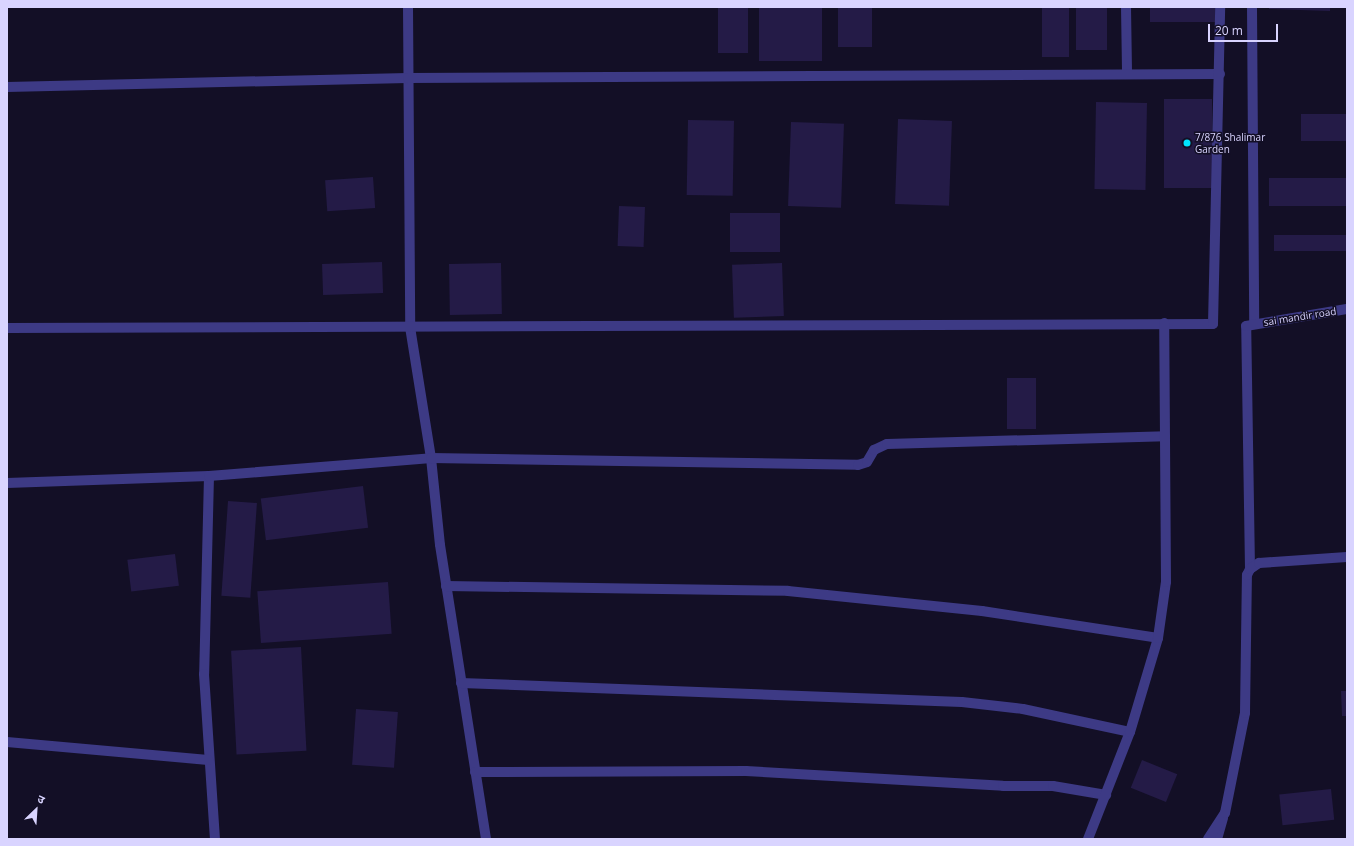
<!DOCTYPE html>
<meta charset="utf-8">
<style>
body{margin:0}
#map{position:relative;width:1354px;height:846px;overflow:hidden;background:#130f26;font-family:"Open Sans","Noto Sans Devanagari",sans-serif}
div>[style]{position:absolute}
[style*='--x']{left:calc(var(--x)*1px);top:calc(var(--y)*1px);width:calc(var(--w)*1px);rotate:calc(var(--a)*1deg)}
.building>*{inset:0;background:#241b47;transform-origin:0 0}
.minor>*{height:10px;margin:-5px;padding:0 5px;transform-origin:5px;border-radius:5px;background:#3d3a85}
.tertiary>*{height:10px;margin:-5px;padding:0 5px;transform-origin:5px;border-radius:5px;background:#3d3a85}
.dots>*{width:11px;height:11px;translate:-50% -50%;box-sizing:border-box;border:2px solid #130f26;border-radius:50%}
span{translate:-50% -50%;white-space:nowrap;text-align:center;line-height:1.15;-webkit-text-stroke:3px #130f26;paint-order:stroke}
.poi-label{font-size:10px;color:#d9d4ff}
.left{translate:0 -50%;text-align:left}
.street-label{font-size:10px;color:#d9d4ff}
.frame{position:absolute;inset:0;border:8px solid #d9d4ff;pointer-events:none}
.north{position:absolute;left:16px;top:790px;width:40px;height:40px;-webkit-text-stroke:3px #130f26;paint-order:stroke;rotate:25deg;font-size:11px;font-weight:700;line-height:16px;text-align:center;color:#d9d4ff}
.north::after{content:'';display:block;margin:auto;width:14px;height:18px;background:#d9d4ff;clip-path:polygon(50% 0,100% 100%,50% 72%,0 100%)}
.scale{position:absolute;left:1208px;top:24px;width:70px;height:18px;box-sizing:border-box;border:2px solid #d9d4ff;border-top:0;padding-left:5px;font-size:12px;line-height:14px;white-space:nowrap;color:#d9d4ff;-webkit-text-stroke:3px #130f26;paint-order:stroke}
</style>
<div id="map">
<div class="building">
<div style="left:718px;top:7px;width:30px;height:46px"></div>
<div style="left:759px;top:7px;width:63px;height:54px"></div>
<div style="left:838px;top:7px;width:34px;height:40px"></div>
<div style="left:1042px;top:7px;width:27px;height:50px"></div>
<div style="left:1150px;top:7px;width:65px;height:15px"></div>
<div style="clip-path:polygon(1269px 7px,1330px 7px,1330px 11px,1269px 9px)"></div>
<div style="left:1076px;top:8px;width:31px;height:42px"></div>
<div style="left:1164px;top:99px;width:48px;height:89px"></div>
<div style="left:1096px;top:102px;width:51px;height:87px;rotate:1deg"></div>
<div style="left:1347px;top:114px;width:27px;height:46px;rotate:90deg"></div>
<div style="left:898px;top:119px;width:54px;height:85px;rotate:2deg"></div>
<div style="left:688px;top:120px;width:46px;height:75px;rotate:1deg"></div>
<div style="left:791px;top:122px;width:53px;height:84px;rotate:2deg"></div>
<div style="left:373px;top:177px;width:31px;height:48px;rotate:86deg"></div>
<div style="left:1269px;top:178px;width:78px;height:28px"></div>
<div style="left:619px;top:206px;width:26px;height:40px;rotate:2deg"></div>
<div style="left:730px;top:213px;width:50px;height:39px"></div>
<div style="left:1347px;top:235px;width:16px;height:73px;rotate:90deg"></div>
<div style="left:382px;top:262px;width:31px;height:60px;rotate:88deg"></div>
<div style="left:501px;top:263px;width:51px;height:52px;rotate:89deg"></div>
<div style="left:782px;top:263px;width:53px;height:50px;rotate:88deg"></div>
<div style="left:1007px;top:378px;width:29px;height:51px"></div>
<div style="left:363px;top:486px;width:42px;height:103px;rotate:83deg"></div>
<div style="left:228px;top:501px;width:29px;height:95px;rotate:4deg"></div>
<div style="left:175px;top:554px;width:32px;height:48px;rotate:83deg"></div>
<div style="left:388px;top:582px;width:52px;height:131px;rotate:86deg"></div>
<div style="left:301px;top:647px;width:104px;height:70px;rotate:87deg"></div>
<div style="clip-path:polygon(1341px 691px,1347px 691px,1347px 716px,1342px 716px)"></div>
<div style="left:356px;top:709px;width:42px;height:56px;rotate:4deg"></div>
<div style="left:1142px;top:760px;width:38px;height:30px;rotate:22deg"></div>
<div style="left:1331px;top:789px;width:31px;height:52px;rotate:84deg"></div>
</div>
<div class="minor">
<div style="--x:408;--y:7;--w:320;--a:89.6"></div>
<div style="--x:410;--y:327;--w:133;--a:80.9"></div>
<div style="--x:431;--y:458;--w:87;--a:84.1"></div>
<div style="--x:440;--y:545;--w:298;--a:81.1"></div>
<div style="--x:1126;--y:7;--w:67;--a:89.1"></div>
<div style="--x:1252;--y:7;--w:317;--a:89.6"></div>
<div style="--x:7;--y:87;--w:401;--a:-1.3"></div>
<div style="--x:408;--y:78;--w:812;--a:-0.28"></div>
<div style="--x:7;--y:328;--w:1206;--a:-0.19"></div>
<div style="--x:1213;--y:324;--w:317;--a:-88.7"></div>
<div style="--x:209;--y:476;--w:198;--a:91.4"></div>
<div style="--x:204;--y:674;--w:165;--a:86.2"></div>
<div style="--x:7;--y:483;--w:202;--a:-2"></div>
<div style="--x:209;--y:476;--w:223;--a:-4.6"></div>
<div style="--x:431;--y:458;--w:427;--a:0.9"></div>
<div style="--x:858;--y:465;--w:9;--a:-18"></div>
<div style="--x:867;--y:462;--w:14;--a:-60"></div>
<div style="--x:874;--y:450;--w:14;--a:-25"></div>
<div style="--x:887;--y:444;--w:278;--a:-1.6"></div>
<div style="--x:1250;--y:569;--w:243;--a:-90.9"></div>
<div style="--x:1246;--y:326;--w:102;--a:-9.6"></div>
<div style="--x:446;--y:586;--w:342;--a:0.8"></div>
<div style="--x:788;--y:591;--w:195;--a:5.9"></div>
<div style="--x:982;--y:611;--w:178;--a:8.7"></div>
<div style="--x:461;--y:683;--w:501;--a:2.17"></div>
<div style="--x:962;--y:702;--w:61;--a:6.5"></div>
<div style="--x:1023;--y:709;--w:109;--a:12.1"></div>
<div style="--x:7;--y:742;--w:202;--a:5.1"></div>
<div style="--x:475;--y:772;--w:271;--a:-0.2"></div>
<div style="--x:746;--y:771;--w:257;--a:3.3"></div>
<div style="--x:1003;--y:786;--w:50;--a:0"></div>
<div style="--x:1053;--y:786;--w:54;--a:9.6"></div>
<div style="--x:1088;--y:839;--w:115;--a:-68.6"></div>
<div style="--x:1130;--y:732;--w:98;--a:-73.4"></div>
<div style="--x:1158;--y:638;--w:57;--a:-81.9"></div>
<div style="--x:1166;--y:582;--w:259;--a:-90.4"></div>
<div style="--x:1217;--y:839;--w:22;--a:-74"></div>
</div>
<div class="tertiary">
<div style="--x:1208;--y:839;--w:31;--a:-57"></div>
<div style="--x:1225;--y:813;--w:102;--a:-78.7"></div>
<div style="--x:1245;--y:713;--w:138;--a:-89.2"></div>
<div style="--x:1247;--y:575;--w:7;--a:-63"></div>
<div style="--x:1250;--y:569;--w:11;--a:-34"></div>
<div style="--x:1259;--y:563;--w:88;--a:-3.9"></div>
</div>
<div class="dots">
<div style="left:1187px;top:143px;background:#00e5ff"></div>
</div>
<div class="poi-label">
<span class="left" style="left:1195px;top:143px">7/876 Shalimar<br>Garden</span>
</div>
<div class="street-label">
<span style="left:1300px;top:317px;rotate:-9deg">sai mandir road</span>
</div>
<div class="frame"></div>
<div class="north">उ</div>
<div class="scale">20 m</div>
</div>
